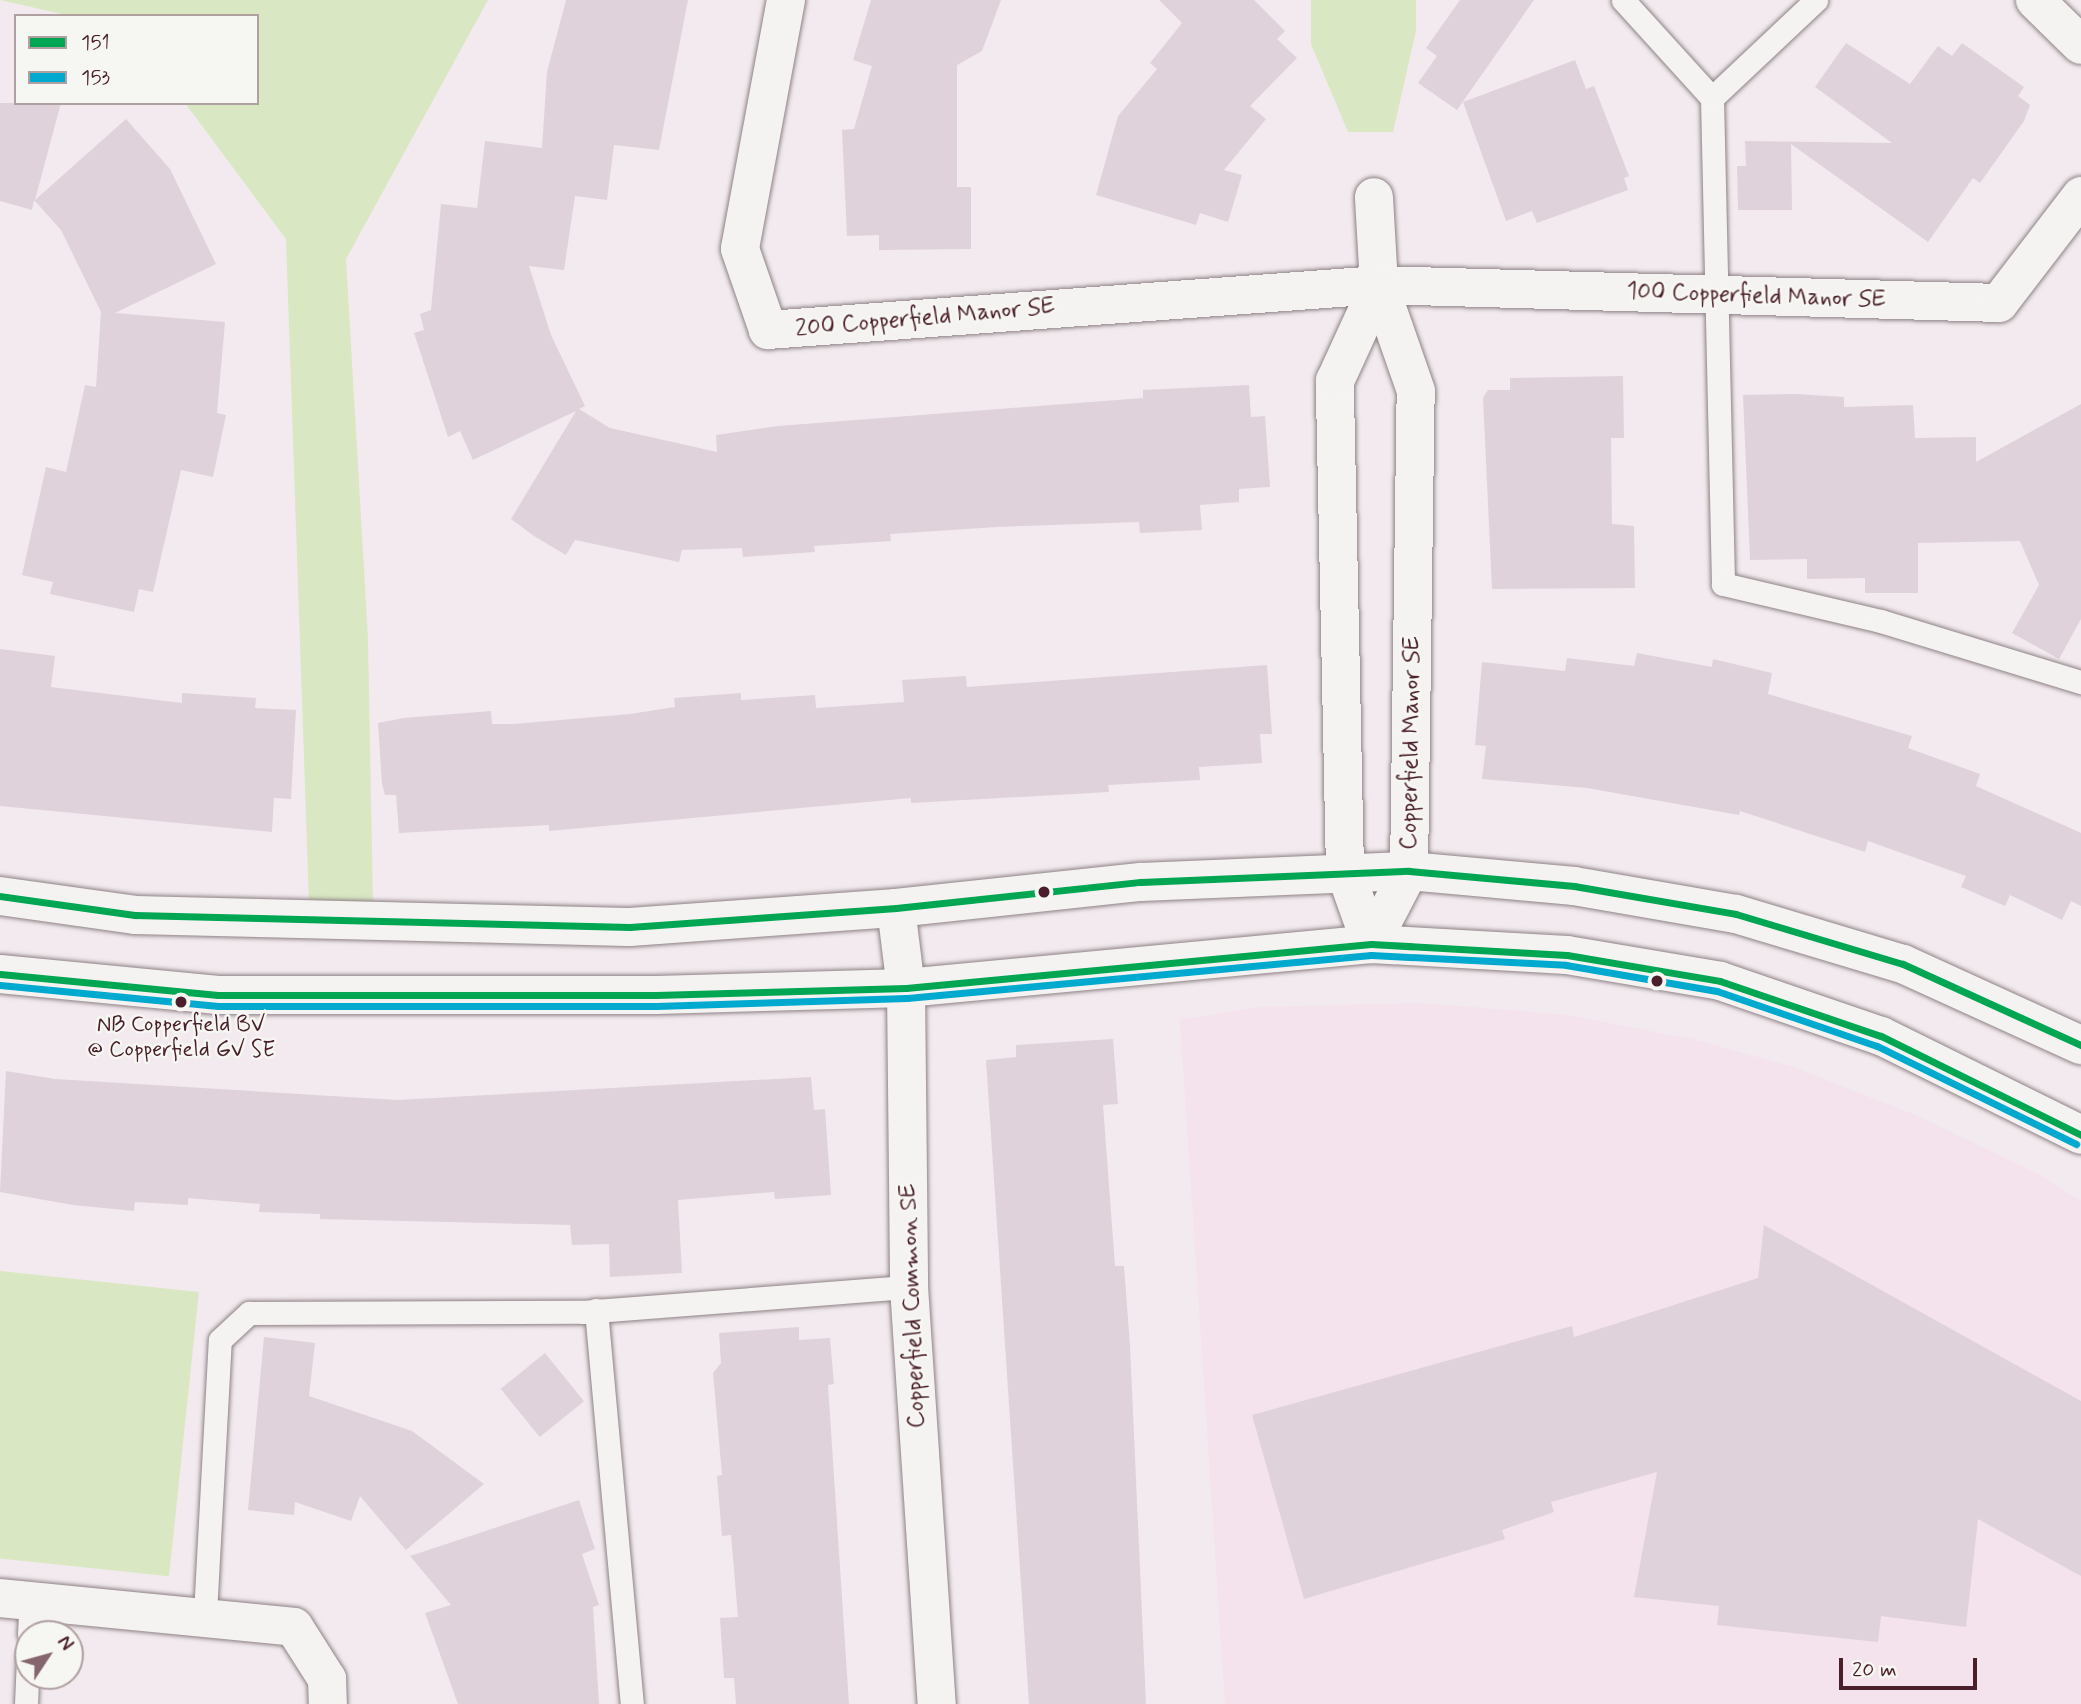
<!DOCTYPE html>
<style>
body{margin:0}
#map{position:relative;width:2081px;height:1704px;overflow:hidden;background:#f2eaee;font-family:Mynerve,sans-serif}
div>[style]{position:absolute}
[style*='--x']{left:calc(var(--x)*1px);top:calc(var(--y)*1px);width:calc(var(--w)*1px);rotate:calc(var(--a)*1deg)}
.built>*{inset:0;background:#f4e2ec}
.green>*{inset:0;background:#d9e8c3;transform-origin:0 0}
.building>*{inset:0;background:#e0d2da;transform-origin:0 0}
.roads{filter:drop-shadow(0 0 2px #8e8286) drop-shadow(0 0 2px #8e8286)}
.service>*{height:23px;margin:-11.5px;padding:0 11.5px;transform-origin:11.5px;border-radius:11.5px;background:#f5f3f2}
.minor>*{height:38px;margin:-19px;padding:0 19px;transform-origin:19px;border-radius:19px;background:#f5f3f2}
.tertiary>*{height:38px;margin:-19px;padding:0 19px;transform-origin:19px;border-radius:19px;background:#f5f3f2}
.bus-1>*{height:7px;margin:-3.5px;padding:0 3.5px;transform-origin:3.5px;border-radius:3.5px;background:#00a651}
.bus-2>*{height:7px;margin:-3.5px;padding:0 3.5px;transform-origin:3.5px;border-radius:3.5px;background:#00a9ce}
.dots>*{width:19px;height:19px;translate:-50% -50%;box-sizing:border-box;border:4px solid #f6f6f2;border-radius:50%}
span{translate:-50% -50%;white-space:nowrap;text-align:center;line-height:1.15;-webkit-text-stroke:5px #f6f6f2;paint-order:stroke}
.bus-label{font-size:22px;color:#4a1f2b}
.street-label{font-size:24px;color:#4a1f2b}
.legend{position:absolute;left:14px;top:14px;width:245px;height:91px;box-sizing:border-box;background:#f6f6f2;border:2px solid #b1a0a2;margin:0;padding:9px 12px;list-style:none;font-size:21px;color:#4a1f2b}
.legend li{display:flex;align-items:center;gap:14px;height:35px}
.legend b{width:35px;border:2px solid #b1a0a2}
.north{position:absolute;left:14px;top:1620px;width:70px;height:70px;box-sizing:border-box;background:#f6f6f2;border:2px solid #b1a0a2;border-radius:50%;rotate:54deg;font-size:19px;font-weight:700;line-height:28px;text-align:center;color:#4a1f2b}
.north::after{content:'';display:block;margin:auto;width:24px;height:32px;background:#85666f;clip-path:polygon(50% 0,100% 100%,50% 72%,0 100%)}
.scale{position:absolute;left:1839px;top:1658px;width:138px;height:32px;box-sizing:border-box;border:4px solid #4a1f2b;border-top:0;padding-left:9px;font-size:21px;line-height:24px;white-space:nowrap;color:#4a1f2b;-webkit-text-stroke:5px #f6f6f2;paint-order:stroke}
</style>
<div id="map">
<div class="built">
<div style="clip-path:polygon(1420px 1003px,1568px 1015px,1700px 1041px,1790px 1066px,1918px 1116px,2042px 1176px,2081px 1201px,2081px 1704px,1225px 1704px,1180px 1020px,1261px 1007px)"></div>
</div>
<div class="green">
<div style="clip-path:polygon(0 0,488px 0,346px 259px,368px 639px,373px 904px,309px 903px,286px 239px,185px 103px,257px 103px,257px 16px,71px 16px)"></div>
<div style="clip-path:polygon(1311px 0,1416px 0,1416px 31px,1393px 132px,1348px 132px,1311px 44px)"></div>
<div style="left:0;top:1271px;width:200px;height:286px;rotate:6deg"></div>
</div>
<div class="building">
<div style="clip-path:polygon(566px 0,688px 0,659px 150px,614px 145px,607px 200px,575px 196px,564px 270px,529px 266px,551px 335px,585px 406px,579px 409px,610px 428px,717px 452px,716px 435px,778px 426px,1143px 398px,1143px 390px,1249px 385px,1251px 417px,1265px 416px,1270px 487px,1239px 489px,1239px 502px,1200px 505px,1202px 530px,1140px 533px,1139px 522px,997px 527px,890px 534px,891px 541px,814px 546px,815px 552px,743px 557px,742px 548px,682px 550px,679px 562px,575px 540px,566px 555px,534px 536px,511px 519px,576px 411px,473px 460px,460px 431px,448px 437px,414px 333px,424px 330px,420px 314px,431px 310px,441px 204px,477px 208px,485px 141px,542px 148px,547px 72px)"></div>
<div style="clip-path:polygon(871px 0,1001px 0,982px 51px,957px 65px,957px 187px,971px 187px,971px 249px,879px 250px,879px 235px,847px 236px,842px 130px,854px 129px,872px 66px,853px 60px)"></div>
<div style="clip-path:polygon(1159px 0,1254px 0,1285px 31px,1277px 39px,1297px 58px,1250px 106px,1266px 119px,1224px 170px,1242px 175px,1228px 222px,1200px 213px,1196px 225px,1096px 195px,1118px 116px,1157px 69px,1150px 63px,1182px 23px)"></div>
<div style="clip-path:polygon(1460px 0,1534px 0,1457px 110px,1418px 83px,1437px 56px,1426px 48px)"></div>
<div style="clip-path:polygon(1846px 43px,1910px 84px,1938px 46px,1952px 56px,1962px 43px,2024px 87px,2018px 96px,2030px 105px,2024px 121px,1980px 183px,1973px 178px,1928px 242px,1791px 144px,1792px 210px,1738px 210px,1737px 166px,1746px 166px,1745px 141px,1892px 143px,1815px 87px)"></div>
<div style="clip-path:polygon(1575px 60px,1586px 89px,1594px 86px,1629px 176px,1624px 178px,1628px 190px,1537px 223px,1532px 211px,1506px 221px,1463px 102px)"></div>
<div style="clip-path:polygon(0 103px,61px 103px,35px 200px,126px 119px,170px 169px,216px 264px,115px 313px,225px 322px,217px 413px,226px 415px,213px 477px,181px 470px,153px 592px,139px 589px,134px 612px,50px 594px,53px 582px,22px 575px,46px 467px,66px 472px,85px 385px,96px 387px,101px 312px,61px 230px,34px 200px,32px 210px,0 201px)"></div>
<div style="clip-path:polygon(1623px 376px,1624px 438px,1611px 438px,1612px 524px,1634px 526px,1635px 588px,1492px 589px,1483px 398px,1488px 390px,1510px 390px,1510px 378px)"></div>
<div style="clip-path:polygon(1796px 394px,1844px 397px,1844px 407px,1913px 405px,1915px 438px,1976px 437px,1976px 462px,2081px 404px,2081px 619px,2059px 659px,2012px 633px,2039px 585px,2020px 541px,1918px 543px,1918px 593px,1865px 593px,1865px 578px,1807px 579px,1807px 559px,1750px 560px,1743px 395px)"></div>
<div style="clip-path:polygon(0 649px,55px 656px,51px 687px,182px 703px,182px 693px,256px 698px,255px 708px,296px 710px,291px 799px,274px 798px,272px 832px,0 806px)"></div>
<div style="clip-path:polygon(1637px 653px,1712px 667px,1713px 659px,1772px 673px,1768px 694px,1912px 736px,1908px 748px,1980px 774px,1976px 786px,2081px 833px,2081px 906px,2071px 901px,2062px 920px,2010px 895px,2005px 906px,1961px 887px,1966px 876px,1868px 841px,1865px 852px,1740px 811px,1739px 815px,1587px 788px,1482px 779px,1486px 746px,1475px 745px,1482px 662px,1565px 671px,1567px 658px,1634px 666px)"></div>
<div style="clip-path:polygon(1267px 665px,1272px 734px,1260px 734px,1262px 763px,1199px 767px,1200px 780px,1108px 785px,1109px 792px,911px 803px,911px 798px,549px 831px,549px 825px,399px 833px,396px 795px,385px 795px,382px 784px,378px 723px,404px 718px,491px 711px,492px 724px,514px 724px,630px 714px,675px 707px,674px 698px,741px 693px,741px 700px,815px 695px,816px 708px,904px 702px,902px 680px,966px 676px,967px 687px)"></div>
<div style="clip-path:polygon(1113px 1039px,1118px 1104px,1103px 1105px,1115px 1266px,1124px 1266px,1130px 1345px,1146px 1704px,1029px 1704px,986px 1060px,1016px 1057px,1016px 1045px)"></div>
<div style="clip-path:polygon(6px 1071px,55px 1079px,397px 1100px,811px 1077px,814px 1110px,825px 1109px,831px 1195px,775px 1199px,774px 1192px,678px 1200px,682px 1273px,610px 1277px,609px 1244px,572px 1245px,570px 1225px,320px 1219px,320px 1214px,259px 1212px,260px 1204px,188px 1198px,188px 1205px,135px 1202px,134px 1211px,73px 1205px,0 1192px)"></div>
<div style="clip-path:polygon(1764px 1225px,2081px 1401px,2081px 1576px,1978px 1519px,1966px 1627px,1881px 1616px,1878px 1642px,1717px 1625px,1719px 1606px,1634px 1597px,1657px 1472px,1551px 1502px,1554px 1512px,1502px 1530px,1505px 1539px,1304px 1599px,1252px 1415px,1572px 1326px,1574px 1337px,1758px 1278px)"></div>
<div style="clip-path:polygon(799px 1327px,799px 1340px,830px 1338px,834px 1384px,828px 1385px,849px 1704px,736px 1704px,734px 1678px,724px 1678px,720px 1618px,738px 1617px,731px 1535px,722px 1536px,717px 1476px,722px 1475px,713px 1373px,721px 1363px,719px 1333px)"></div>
<div style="clip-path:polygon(264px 1337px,315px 1343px,309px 1396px,412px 1431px,484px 1484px,406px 1550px,360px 1496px,351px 1521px,295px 1502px,294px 1515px,248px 1510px)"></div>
<div style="left:545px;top:1353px;width:62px;height:57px;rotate:51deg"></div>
<div style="clip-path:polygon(579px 1500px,595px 1549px,582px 1554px,599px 1605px,593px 1607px,599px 1704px,458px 1704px,425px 1613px,451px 1605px,410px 1556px)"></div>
</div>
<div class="roads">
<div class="service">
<div style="--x:1623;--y:0;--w:132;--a:47.8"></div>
<div style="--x:1712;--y:98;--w:486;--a:88.7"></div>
<div style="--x:1723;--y:584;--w:162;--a:13.2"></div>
<div style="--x:1881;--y:621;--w:209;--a:17"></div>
<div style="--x:1712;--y:98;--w:143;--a:-43.3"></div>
<div style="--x:596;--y:1310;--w:396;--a:84.8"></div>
<div style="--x:205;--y:1614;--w:274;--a:-86.9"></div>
<div style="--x:220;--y:1340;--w:40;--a:-43"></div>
<div style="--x:249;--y:1313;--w:333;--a:-0.2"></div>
<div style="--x:582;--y:1312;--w:328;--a:-4.4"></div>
<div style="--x:29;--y:1634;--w:33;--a:-87"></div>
<div style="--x:26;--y:1704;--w:46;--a:-87.5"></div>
</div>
<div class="minor">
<div style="--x:786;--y:0;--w:253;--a:100.5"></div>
<div style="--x:740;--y:249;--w:86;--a:70.9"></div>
<div style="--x:768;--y:330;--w:613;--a:-4.21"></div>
<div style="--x:1379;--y:285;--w:620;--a:1.66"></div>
<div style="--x:1999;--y:303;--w:135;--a:-52.5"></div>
<div style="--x:2035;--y:0;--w:64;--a:44.4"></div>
<div style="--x:896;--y:908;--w:81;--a:82.9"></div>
<div style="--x:906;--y:988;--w:299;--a:89.4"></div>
<div style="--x:909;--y:1287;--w:418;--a:86.2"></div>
<div style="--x:1371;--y:944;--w:82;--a:-62.5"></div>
<div style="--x:1409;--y:871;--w:480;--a:-89.2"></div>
<div style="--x:1416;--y:391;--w:112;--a:-109.2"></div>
<div style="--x:1379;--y:285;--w:88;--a:-93.3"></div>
<div style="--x:1371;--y:944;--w:77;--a:-109.6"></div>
<div style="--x:1345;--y:871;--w:490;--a:-91.2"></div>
<div style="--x:1335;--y:381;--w:106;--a:-65.4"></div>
<div style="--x:0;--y:1598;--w:295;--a:5.6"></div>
<div style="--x:294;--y:1627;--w:62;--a:57.6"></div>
<div style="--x:327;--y:1679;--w:25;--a:88"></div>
</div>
<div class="tertiary">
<div style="--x:0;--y:896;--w:136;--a:8"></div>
<div style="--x:135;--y:915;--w:495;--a:1.4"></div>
<div style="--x:630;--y:927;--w:267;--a:-4.1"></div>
<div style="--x:896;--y:908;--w:246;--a:-6.1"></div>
<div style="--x:1141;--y:882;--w:268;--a:-2.4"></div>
<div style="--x:1409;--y:871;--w:166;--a:5.2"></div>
<div style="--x:1574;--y:886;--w:164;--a:9.8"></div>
<div style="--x:1736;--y:914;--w:174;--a:16.7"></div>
<div style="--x:1903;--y:964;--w:196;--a:24.5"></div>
<div style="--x:0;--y:974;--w:219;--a:5.5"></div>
<div style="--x:218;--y:995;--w:438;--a:0"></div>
<div style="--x:656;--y:995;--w:250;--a:-1.6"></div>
<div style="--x:906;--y:988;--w:467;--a:-5.4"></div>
<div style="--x:1371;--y:944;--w:196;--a:3.2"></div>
<div style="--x:1567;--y:955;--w:155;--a:9.6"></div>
<div style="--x:1720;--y:981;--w:170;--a:18.9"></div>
<div style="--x:1881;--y:1036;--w:223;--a:26.3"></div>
</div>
</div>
<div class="bus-1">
<div style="--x:0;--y:896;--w:136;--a:8"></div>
<div style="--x:135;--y:915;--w:495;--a:1.4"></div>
<div style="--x:630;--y:927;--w:267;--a:-4.1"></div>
<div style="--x:896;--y:908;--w:246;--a:-6.1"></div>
<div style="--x:1141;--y:882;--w:268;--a:-2.4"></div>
<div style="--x:1409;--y:871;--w:166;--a:5.2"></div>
<div style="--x:1574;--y:886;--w:164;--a:9.8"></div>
<div style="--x:1736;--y:914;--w:174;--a:16.7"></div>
<div style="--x:1903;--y:964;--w:196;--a:24.5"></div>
<div style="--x:0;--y:974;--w:219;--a:5.5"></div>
<div style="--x:218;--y:995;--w:438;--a:0"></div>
<div style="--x:656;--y:995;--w:250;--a:-1.6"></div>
<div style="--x:906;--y:988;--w:467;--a:-5.4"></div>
<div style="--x:1371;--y:944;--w:196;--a:3.2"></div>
<div style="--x:1567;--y:955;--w:155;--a:9.6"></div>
<div style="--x:1720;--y:981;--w:170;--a:18.9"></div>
<div style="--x:1881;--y:1036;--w:223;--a:26.3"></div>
</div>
<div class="bus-2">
<div style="--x:0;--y:985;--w:219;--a:5.5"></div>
<div style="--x:218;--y:1006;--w:438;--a:0"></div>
<div style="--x:656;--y:1006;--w:251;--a:-1.8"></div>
<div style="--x:907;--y:998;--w:466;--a:-5.3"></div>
<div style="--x:1371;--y:955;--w:195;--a:2.9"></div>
<div style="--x:1566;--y:965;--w:153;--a:9.8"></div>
<div style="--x:1717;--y:991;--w:169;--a:19"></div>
<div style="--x:1877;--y:1046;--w:222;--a:26.2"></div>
</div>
<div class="dots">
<div style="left:1044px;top:892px;background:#4a1f2b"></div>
<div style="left:1657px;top:981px;background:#4a1f2b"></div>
<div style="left:181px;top:1002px;background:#4a1f2b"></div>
</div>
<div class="bus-label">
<span style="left:181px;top:1038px">NB Copperfield BV<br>@ Copperfield GV SE</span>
</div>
<div class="street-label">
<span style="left:1756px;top:296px;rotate:2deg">100 Copperfield Manor SE</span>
<span style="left:925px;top:318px;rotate:-5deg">200 Copperfield Manor SE</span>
<span style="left:1411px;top:743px;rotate:-89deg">Copperfield Manor SE</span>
<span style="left:913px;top:1306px;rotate:-92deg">Copperfield Common SE</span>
</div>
<ul class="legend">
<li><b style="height:9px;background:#00a651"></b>151</li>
<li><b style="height:9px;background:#00a9ce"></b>153</li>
</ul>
<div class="north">N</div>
<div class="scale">20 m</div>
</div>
